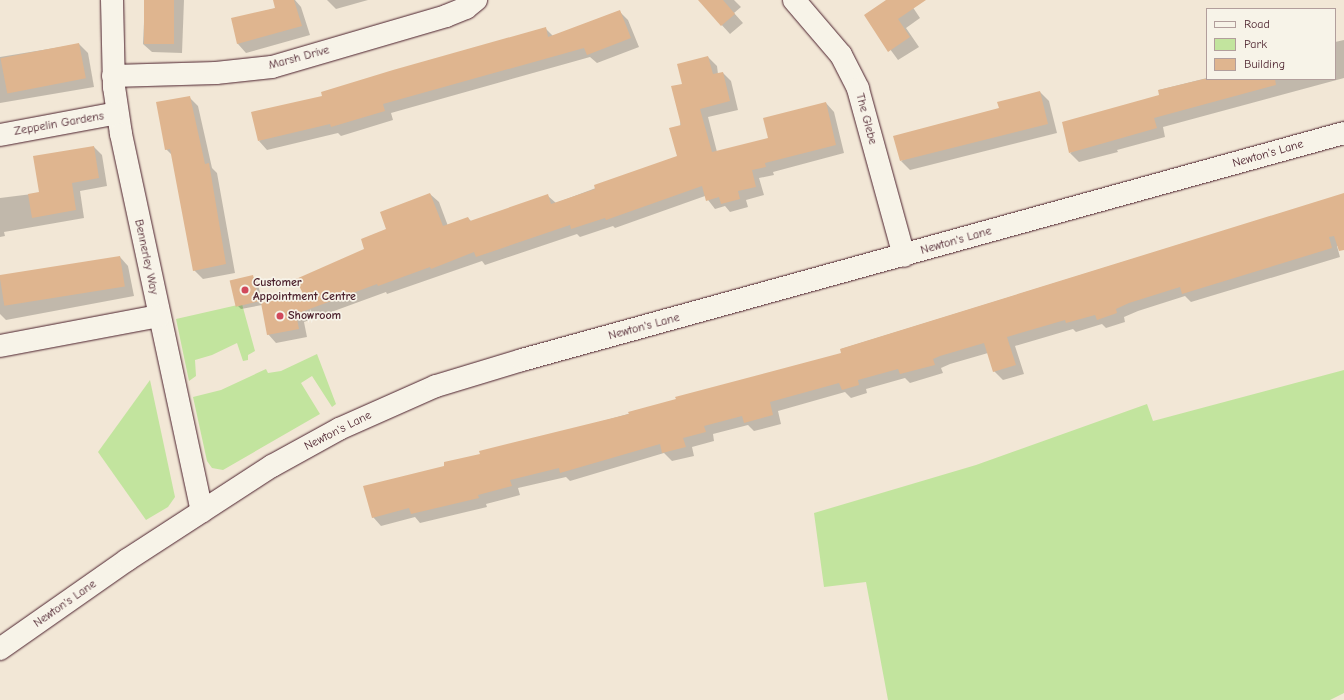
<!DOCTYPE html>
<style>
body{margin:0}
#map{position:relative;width:1344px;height:700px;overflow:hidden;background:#f2e7d6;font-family:"Comic Neue",sans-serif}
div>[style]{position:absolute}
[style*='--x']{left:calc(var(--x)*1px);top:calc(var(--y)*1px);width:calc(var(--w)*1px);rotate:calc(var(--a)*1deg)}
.green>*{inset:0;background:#c2e49e}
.shadow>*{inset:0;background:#0003}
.building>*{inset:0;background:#dfb58f;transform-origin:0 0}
.roads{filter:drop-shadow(0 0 1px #4a1f2b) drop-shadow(0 0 1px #4a1f2b)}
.minor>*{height:22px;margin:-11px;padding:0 11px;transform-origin:11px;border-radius:11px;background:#f7f3e8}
.dots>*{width:11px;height:11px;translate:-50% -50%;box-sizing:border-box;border:2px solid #f7f3e8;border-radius:50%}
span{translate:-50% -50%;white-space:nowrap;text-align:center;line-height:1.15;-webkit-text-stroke:3.5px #f7f3e8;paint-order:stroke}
.street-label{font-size:12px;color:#4a1f2b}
.poi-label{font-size:12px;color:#4a1f2b;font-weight:700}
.left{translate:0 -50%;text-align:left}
.legend{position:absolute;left:1206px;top:8px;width:130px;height:72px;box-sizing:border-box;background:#f7f3e8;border:1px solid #b29e9c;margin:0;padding:5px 7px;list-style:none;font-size:12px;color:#4a1f2b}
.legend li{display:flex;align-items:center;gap:8px;height:20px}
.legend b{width:20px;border:1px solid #b29e9c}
</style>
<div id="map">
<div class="green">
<div style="clip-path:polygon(242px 304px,255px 351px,248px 355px,248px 360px,243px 361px,237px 343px,212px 355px,195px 360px,196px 376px,189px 381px,176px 319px)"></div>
<div style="clip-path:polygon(317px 354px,336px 404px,332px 407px,312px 376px,301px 383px,320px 414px,223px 470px,212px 468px,207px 461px,193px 397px,221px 390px,266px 369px,268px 373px,281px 371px)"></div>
<div style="clip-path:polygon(1344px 370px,1344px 693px,1330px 700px,888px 700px,866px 582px,824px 587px,814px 513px,976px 465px,1147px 404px,1153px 421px)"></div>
<div style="clip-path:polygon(150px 380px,175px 497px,168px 507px,146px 520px,98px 452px)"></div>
</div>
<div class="shadow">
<div style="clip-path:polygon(145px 0,184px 0,182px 53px,152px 52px,143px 44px)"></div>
<div style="clip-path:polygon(285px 0,295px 0,301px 7px,310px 35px,246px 53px,238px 44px,232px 19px,277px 8px)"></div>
<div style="clip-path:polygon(327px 0,368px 0,336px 9px)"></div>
<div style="clip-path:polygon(699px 0,734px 0,741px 7px,734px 13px,743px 23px,730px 34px)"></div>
<div style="clip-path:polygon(888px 0,908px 0,920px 18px,906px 28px,919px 47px,898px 60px,865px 15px)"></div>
<div style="clip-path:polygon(619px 11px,628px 20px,639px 47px,597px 63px,590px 57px,391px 113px,393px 120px,341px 136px,338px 133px,267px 150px,259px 141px,323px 97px,545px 28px,553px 36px)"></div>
<div style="clip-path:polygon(1344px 40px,1344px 78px,1163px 127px,1165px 137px,1117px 150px,1118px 152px,1079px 162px,1070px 153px,1160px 95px,1159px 90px,1207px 78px,1335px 79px,1335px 42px)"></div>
<div style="clip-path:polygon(79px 44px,88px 53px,94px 87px,0 103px,0 57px)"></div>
<div style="clip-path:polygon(708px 57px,717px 66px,718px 74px,723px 73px,731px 81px,738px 110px,708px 117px,717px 152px,769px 139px,826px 103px,834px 112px,844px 153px,773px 172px,774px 175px,759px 178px,764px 195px,746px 200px,748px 207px,730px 212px,725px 206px,715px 209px,705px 196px,615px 228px,613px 226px,580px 237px,577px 234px,485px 265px,482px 261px,387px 294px,386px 292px,304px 322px,307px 337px,276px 343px,268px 334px,262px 305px,241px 309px,237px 305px,253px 277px,257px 281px,263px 303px,305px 295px,366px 249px,430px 194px,439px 202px,448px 226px,468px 218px,472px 222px,548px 196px,556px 203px,678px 157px,683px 85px)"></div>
<div style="clip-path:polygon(1040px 92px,1049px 101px,1057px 133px,910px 170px,901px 161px,1000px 109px)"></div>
<div style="clip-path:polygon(189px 97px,198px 106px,212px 168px,217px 173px,235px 273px,203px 279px,194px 270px,172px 155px,166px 149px)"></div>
<div style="clip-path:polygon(94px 147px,102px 155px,107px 186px,80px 191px,84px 218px,4px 232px,5px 236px,0 237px,0 198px,40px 193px)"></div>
<div style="clip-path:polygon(1344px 194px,1344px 244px,1337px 246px,1340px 257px,1191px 302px,1185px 296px,1138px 311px,1124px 317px,1125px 322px,1106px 328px,1102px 324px,1076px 332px,1073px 329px,1015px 346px,1024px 374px,1003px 380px,994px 371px,988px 353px,950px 364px,941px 368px,943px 373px,910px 383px,905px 378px,866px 389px,867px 393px,851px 398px,845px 392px,778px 411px,781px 424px,754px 431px,748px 425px,713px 434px,714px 441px,692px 447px,694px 456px,672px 461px,664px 453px,570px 481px,566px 477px,518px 488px,520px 495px,486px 504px,487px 507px,420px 523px,415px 517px,381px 526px,373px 517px,445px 467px,481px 455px,843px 354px,841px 349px)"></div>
<div style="clip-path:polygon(120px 257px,128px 266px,134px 296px,6px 320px,0 314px,0 278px)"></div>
</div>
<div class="building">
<div style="left:144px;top:0;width:30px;height:44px"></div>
<div style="clip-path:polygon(273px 0,294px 0,302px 26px,237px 44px,231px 18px,275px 8px)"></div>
<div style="clip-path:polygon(698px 0,723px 0,735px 14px,721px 26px)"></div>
<div style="clip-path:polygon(886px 0,926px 0,898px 19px,910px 37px,888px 52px,864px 15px)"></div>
<div style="clip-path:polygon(620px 10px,631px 38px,587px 55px,584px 48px,383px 104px,385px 111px,331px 127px,330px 124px,258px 141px,251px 112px,322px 96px,321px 92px,393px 70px,546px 27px,548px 37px)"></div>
<div style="left:79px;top:43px;width:36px;height:80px;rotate:79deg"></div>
<div style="clip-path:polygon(708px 56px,713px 74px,723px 72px,730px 101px,700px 109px,712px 152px,768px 138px,763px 118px,826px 102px,836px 145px,765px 163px,766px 167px,752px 170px,756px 187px,738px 191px,740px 199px,721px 204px,719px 197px,706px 201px,702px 186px,606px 220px,605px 218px,571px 229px,570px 225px,476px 257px,474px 252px,431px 269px,430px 267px,378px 286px,377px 284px,296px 314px,299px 329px,267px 335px,261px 303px,303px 294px,296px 279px,364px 249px,361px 239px,386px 229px,380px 212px,430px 193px,443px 226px,468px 217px,470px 221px,548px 194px,551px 204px,595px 189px,594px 185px,677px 156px,669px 128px,681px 125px,671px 86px,682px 84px,677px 64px)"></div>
<div style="clip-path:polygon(1204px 79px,1275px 79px,1276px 85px,1154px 118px,1157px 128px,1069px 153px,1062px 122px,1159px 95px,1158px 90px)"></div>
<div style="clip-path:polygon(1040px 91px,1048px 124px,900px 161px,893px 136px,999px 108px,997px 102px)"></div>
<div style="clip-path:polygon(190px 96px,205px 164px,209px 163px,226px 264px,193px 271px,170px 149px,165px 150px,156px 102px)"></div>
<div style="clip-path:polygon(94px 146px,99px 178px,72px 183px,76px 210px,32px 218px,28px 194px,39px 192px,33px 156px)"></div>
<div style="clip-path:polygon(1344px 193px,1344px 250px,1339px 251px,1334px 236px,1329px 237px,1332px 248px,1182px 294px,1180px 287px,1129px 303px,1116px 309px,1117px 313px,1097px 320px,1095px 315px,1066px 323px,1065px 320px,1007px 337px,1016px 365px,993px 372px,984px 343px,940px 356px,933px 359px,935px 365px,900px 374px,898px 369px,858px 380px,859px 385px,842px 390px,839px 383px,770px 402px,773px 415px,744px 423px,742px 416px,704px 426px,706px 432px,683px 438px,686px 447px,662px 453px,660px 444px,560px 473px,559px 468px,510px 480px,512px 486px,478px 495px,479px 498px,411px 514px,409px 508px,372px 518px,363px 486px,444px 466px,444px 462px,480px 454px,479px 451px,629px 414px,628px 412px,676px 399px,675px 397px,841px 353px,840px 349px)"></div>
<div style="left:120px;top:256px;width:31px;height:122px;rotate:81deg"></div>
<div style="left:253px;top:275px;width:27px;height:24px;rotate:77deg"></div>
</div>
<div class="roads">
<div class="minor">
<div style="--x:112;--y:0;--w:87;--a:88.7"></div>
<div style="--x:114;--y:87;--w:48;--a:81.5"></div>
<div style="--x:121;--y:134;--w:386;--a:77.9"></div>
<div style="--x:794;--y:0;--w:72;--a:49.5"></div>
<div style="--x:841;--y:55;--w:38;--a:63"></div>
<div style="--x:858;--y:89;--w:173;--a:74.6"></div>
<div style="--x:113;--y:76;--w:103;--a:-1.7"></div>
<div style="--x:216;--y:73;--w:56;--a:-6.1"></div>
<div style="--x:272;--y:67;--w:181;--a:-16.3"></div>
<div style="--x:446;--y:16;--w:22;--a:-22"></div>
<div style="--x:466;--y:8;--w:13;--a:-39"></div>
<div style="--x:0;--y:135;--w:119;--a:-10.6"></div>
<div style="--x:0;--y:346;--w:162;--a:-10.7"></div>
<div style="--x:0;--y:649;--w:155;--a:-35"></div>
<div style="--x:127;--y:560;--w:173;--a:-33"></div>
<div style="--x:272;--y:466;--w:77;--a:-28.9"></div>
<div style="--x:339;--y:429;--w:106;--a:-23.9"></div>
<div style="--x:436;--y:386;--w:90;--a:-16.8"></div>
<div style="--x:522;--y:360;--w:853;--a:-15.44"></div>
</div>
</div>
<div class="dots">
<div style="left:245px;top:290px;background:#d1495b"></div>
<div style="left:280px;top:316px;background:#d1495b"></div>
</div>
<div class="street-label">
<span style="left:299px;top:58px;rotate:-15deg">Marsh Drive</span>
<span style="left:866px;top:119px;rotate:75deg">The Glebe</span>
<span style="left:59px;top:124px;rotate:-10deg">Zeppelin Gardens</span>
<span style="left:1268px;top:154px;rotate:-16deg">Newton's Lane</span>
<span style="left:956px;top:241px;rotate:-16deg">Newton's Lane</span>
<span style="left:146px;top:257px;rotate:78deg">Bennerley Way</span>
<span style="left:644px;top:327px;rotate:-15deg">Newton's Lane</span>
<span style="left:338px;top:431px;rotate:-27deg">Newton's Lane</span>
<span style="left:65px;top:604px;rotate:-35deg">Newton's Lane</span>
</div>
<div class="poi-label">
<span class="left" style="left:253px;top:290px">Customer<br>Appointment Centre</span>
<span class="left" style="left:288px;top:316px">Showroom</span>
</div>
<ul class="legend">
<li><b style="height:5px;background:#f7f3e8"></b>Road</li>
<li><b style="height:11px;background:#c2e49e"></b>Park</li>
<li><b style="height:11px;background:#dfb58f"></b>Building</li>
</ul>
</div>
